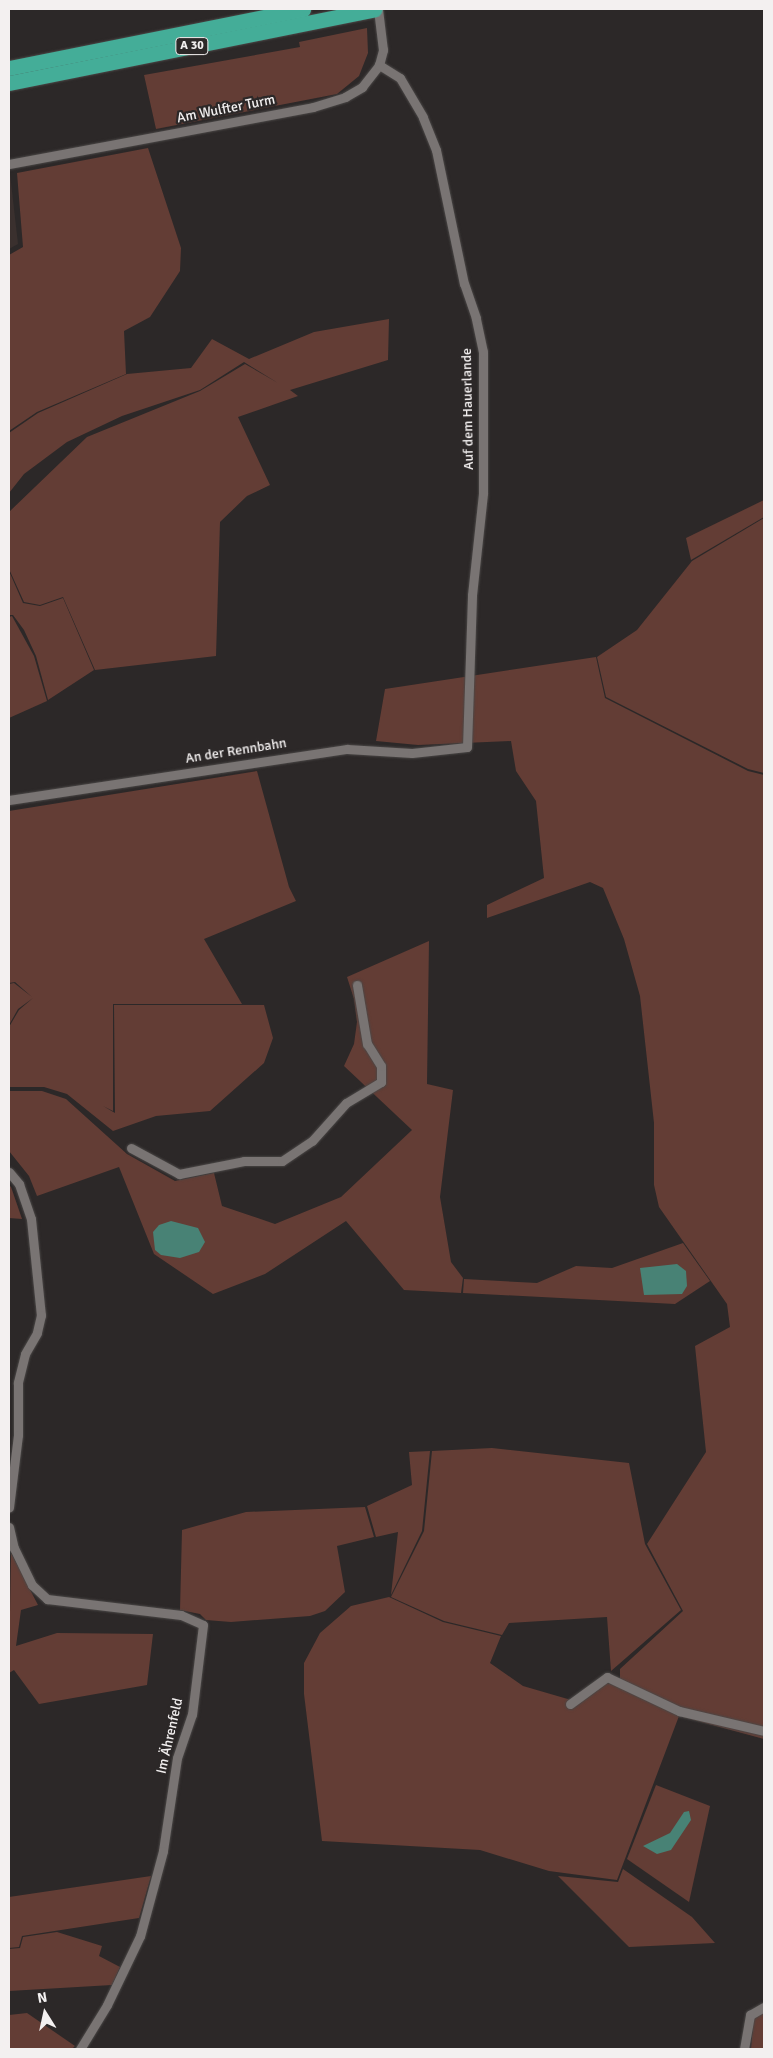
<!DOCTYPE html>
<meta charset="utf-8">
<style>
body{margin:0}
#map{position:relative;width:773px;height:2058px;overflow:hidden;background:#2c2828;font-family:Signika,sans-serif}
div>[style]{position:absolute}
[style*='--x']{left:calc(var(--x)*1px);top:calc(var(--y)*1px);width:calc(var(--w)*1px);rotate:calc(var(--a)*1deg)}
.built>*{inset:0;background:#3a302e}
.green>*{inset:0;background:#633d35}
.water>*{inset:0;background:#488275}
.roads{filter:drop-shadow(0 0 1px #4a4746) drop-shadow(0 0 1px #4a4746)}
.minor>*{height:9px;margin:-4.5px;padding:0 4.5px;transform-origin:4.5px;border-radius:4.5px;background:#797473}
.motorway>*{height:15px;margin:-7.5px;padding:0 7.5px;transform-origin:7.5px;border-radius:7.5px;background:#44ad98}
span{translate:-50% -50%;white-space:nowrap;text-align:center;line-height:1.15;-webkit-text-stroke:4.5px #2c2828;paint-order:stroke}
.shield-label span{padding:1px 4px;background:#2c2828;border:1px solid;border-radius:4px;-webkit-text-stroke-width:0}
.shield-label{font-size:12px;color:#f3f0f0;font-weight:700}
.street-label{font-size:14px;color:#f3f0f0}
.frame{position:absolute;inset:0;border:10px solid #f3f0f0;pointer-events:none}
.north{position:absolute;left:20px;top:1988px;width:50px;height:50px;-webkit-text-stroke:4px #2c2828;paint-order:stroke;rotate:350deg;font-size:14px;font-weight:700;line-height:20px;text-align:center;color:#f3f0f0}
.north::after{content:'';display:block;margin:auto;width:18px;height:22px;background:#f3f0f0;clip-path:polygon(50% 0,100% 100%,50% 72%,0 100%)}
</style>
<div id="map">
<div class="built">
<div style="clip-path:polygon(9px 165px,18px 244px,9px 249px)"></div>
</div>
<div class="green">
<div style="clip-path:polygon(367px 28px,368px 53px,359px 76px,337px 94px,156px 129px,144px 75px,300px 47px,299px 42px)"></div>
<div style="clip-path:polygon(148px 148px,181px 248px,180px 271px,150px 317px,124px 331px,126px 374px,37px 412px,9px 431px,9px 255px,23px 247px,17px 173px)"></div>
<div style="clip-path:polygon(389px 319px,388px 360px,290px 390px,298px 396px,238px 417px,270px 485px,247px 496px,220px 522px,216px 656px,95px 670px,63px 597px,40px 605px,24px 602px,9px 569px,9px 512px,87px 437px,200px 391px,245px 364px,278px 383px,244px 362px,200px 390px,122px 416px,67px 442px,24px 474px,9px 493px,9px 433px,38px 413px,127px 374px,191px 368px,212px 339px,249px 359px,314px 332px)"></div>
<div style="clip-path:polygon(764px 500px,764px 517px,691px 560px,686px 538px)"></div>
<div style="clip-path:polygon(764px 518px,764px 773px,748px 769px,606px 697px,597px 657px,637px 630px,692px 561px)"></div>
<div style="clip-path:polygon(9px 571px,23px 603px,40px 606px,63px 598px,94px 670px,48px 700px,36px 656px,24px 630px,13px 615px,9px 615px)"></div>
<div style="clip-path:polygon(12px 616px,34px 656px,47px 701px,9px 718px,9px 617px)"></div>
<div style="clip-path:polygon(596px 657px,605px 698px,748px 771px,764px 775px,764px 1739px,679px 1716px,617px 1880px,549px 1871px,480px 1850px,322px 1841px,304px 1694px,304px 1663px,320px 1633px,351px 1606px,389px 1597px,443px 1622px,501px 1636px,490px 1663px,523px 1686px,578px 1702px,604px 1682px,620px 1687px,620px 1669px,683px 1611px,647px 1544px,706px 1452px,695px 1346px,730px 1327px,727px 1304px,659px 1207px,654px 1185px,654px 1123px,640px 996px,624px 939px,603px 888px,590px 882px,487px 918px,487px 905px,544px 878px,536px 801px,516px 771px,511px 741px,418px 745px,376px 741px,385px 689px)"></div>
<div style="clip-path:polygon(257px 771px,289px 887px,296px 901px,204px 939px,242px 1004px,113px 1004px,113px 1111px,103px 1106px,115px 1113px,114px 1005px,264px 1005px,273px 1038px,264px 1063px,210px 1111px,156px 1116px,113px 1131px,67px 1094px,44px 1087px,9px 1087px,9px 1027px,19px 1010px,33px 998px,18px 1009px,9px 1025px,9px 984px,14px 983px,32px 997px,15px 982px,9px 983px,9px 811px)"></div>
<div style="clip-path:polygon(429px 941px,427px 1084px,453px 1090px,440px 1197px,451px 1262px,463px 1278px,461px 1293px,404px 1290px,346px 1221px,265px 1274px,213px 1294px,154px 1254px,119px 1167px,37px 1196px,29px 1176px,9px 1151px,9px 1091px,42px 1091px,66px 1099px,127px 1154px,175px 1181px,214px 1173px,222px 1206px,275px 1224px,341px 1197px,412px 1130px,344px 1066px,354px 1044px,357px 1022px,354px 999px,347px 977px)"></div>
<div style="clip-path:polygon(9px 1185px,11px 1187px,22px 1219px,9px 1218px)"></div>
<div style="clip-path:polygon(683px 1243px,710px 1281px,675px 1304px,463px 1293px,464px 1279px,537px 1283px,576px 1266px,612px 1268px)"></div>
<div style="clip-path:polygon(492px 1448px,629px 1463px,645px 1544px,681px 1610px,611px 1671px,607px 1617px,509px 1623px,502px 1635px,444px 1621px,391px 1597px,424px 1531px,432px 1451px)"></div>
<div style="clip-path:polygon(430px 1451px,422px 1531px,391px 1595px,398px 1532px,376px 1537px,367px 1506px,412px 1485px,409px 1452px)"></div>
<div style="clip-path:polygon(365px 1507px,374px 1537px,337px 1546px,345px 1592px,325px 1611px,310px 1616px,231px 1622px,206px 1620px,200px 1614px,180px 1610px,182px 1530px,246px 1512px)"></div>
<div style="clip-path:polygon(11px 1553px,38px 1605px,21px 1610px,16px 1646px,57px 1633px,153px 1634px,147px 1685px,39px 1704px,14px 1670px,9px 1673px)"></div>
<div style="clip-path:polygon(656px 1785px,710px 1806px,689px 1902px,627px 1859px)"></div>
<div style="clip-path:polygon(623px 1869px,692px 1917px,715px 1943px,629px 1947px,558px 1876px,618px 1882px)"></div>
<div style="clip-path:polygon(151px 1876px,139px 1918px,22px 1936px,19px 1947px,9px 1948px,9px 1897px)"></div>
<div style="clip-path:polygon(57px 1932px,102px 1946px,99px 1956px,120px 1967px,112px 1985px,9px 1991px,9px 1949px,20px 1948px,23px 1937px)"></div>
<div style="clip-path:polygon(764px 2012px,764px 2049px,751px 2049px,754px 2013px)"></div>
<div style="clip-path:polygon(27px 2013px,75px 2046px,72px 2049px,9px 2049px,9px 2015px)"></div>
</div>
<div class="water">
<div style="clip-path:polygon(171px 1221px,198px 1228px,205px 1242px,199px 1252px,180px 1258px,161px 1255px,155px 1250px,153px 1232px,159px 1225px)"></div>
<div style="clip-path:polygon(677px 1264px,686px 1271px,687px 1286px,682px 1294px,644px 1295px,640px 1268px)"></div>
<div style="clip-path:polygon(689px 1811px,691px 1820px,671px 1850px,657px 1854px,643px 1846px,670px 1833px,684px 1812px)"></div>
</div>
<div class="roads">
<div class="minor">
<div style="--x:9;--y:164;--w:309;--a:-10.6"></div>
<div style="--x:313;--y:107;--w:34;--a:-17"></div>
<div style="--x:345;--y:97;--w:20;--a:-30"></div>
<div style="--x:362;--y:87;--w:28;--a:-52"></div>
<div style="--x:379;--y:65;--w:16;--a:-75"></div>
<div style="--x:383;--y:50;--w:41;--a:-97"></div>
<div style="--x:9;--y:800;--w:342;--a:-8.6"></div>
<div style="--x:347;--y:749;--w:65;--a:3.5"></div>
<div style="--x:412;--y:753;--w:55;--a:-6.2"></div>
<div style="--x:467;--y:747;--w:152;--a:-88.1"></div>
<div style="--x:472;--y:595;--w:103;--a:-83.8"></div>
<div style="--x:483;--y:493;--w:141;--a:-90"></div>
<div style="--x:483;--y:352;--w:35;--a:-102"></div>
<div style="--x:476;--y:318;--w:36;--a:-109"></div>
<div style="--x:464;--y:284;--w:137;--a:-101.8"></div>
<div style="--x:436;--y:150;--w:35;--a:-112"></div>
<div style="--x:423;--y:117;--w:45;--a:-120.5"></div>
<div style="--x:400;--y:78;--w:25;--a:-148"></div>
<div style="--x:131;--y:1148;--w:55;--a:28.4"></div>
<div style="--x:179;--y:1174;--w:66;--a:-11.3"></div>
<div style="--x:244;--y:1161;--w:38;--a:0"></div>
<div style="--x:282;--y:1161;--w:36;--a:-34"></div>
<div style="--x:312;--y:1141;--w:51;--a:-48.2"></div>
<div style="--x:346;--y:1103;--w:41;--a:-31"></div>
<div style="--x:381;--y:1082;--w:16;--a:-90"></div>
<div style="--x:381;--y:1066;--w:26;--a:-122"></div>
<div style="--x:367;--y:1044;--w:60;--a:-99.6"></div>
<div style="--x:9;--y:1172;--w:16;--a:50"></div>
<div style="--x:19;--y:1184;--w:37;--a:71"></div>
<div style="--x:31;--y:1219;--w:97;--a:84.1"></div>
<div style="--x:41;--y:1315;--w:18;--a:103"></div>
<div style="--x:37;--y:1333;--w:24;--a:120"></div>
<div style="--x:25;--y:1354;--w:30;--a:104"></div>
<div style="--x:18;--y:1383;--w:52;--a:90"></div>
<div style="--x:18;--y:1435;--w:73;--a:97.1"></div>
<div style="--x:9;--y:1527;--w:22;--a:77"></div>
<div style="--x:14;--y:1548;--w:41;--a:64.1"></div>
<div style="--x:32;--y:1585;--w:21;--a:43"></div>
<div style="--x:47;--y:1599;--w:135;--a:6.8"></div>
<div style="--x:181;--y:1615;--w:24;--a:24"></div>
<div style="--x:203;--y:1625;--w:90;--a:97"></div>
<div style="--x:192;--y:1714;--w:46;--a:108.8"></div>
<div style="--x:177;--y:1758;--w:94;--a:98.6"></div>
<div style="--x:163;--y:1851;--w:88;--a:105.1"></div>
<div style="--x:140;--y:1936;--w:76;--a:115.6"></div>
<div style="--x:107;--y:2005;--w:52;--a:121.5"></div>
<div style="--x:570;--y:1704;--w:46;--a:-36.1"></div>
<div style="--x:607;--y:1677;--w:80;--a:25.3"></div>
<div style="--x:679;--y:1711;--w:87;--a:13.2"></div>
<div style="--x:744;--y:2049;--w:35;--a:-80"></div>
<div style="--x:750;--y:2015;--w:16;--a:-30"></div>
</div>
<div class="motorway">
<div style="--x:9;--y:68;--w:300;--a:-11.3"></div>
<div style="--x:9;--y:83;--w:373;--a:-11.4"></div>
</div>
</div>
<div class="shield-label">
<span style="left:192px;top:46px">A 30</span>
</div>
<div class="street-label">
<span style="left:226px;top:109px;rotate:-11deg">Am Wulfter Turm</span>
<span style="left:468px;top:409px;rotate:-91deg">Auf dem Hauerlande</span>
<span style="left:236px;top:751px;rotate:-9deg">An der Rennbahn</span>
<span style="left:170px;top:1736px;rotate:-77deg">Im Ährenfeld</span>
</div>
<div class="frame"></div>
<div class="north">N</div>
</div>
